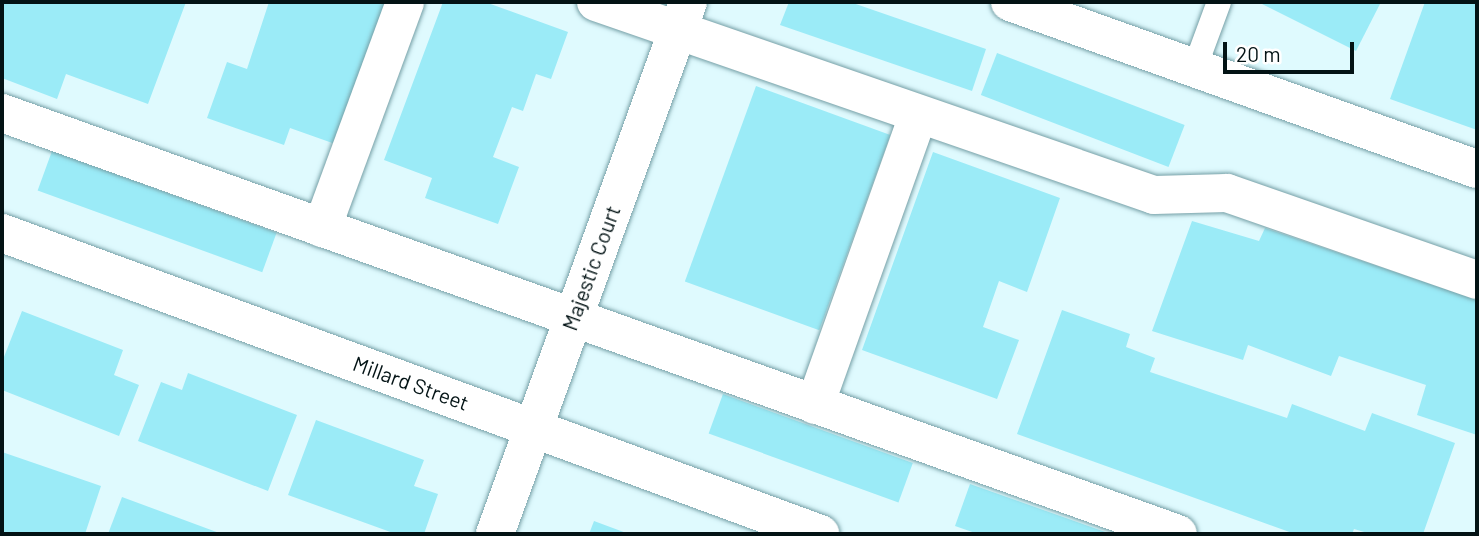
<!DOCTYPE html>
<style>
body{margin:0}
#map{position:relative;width:1479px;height:536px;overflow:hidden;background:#dffafe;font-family:Barlow,sans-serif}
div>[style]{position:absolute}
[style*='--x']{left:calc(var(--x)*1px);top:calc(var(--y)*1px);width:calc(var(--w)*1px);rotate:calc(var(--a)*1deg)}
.building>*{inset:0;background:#9bebf7;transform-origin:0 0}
.roads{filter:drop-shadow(0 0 2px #759fa6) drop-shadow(0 0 2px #759fa6)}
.lane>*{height:24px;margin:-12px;padding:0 12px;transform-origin:12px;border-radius:12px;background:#fff}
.street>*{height:38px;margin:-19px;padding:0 19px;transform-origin:19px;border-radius:19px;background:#fff}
span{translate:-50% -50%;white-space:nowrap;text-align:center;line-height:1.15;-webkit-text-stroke:5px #fff;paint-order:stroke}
.street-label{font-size:21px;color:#031315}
.frame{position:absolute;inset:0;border:4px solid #031315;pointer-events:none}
.scale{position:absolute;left:1223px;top:42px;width:131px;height:32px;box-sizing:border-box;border:4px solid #031315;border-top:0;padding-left:9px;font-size:21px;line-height:24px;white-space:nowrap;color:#031315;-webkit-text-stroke:5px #fff;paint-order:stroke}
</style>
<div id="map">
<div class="building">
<div style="clip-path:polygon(2px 2px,186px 2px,148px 104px,66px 74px,57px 99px,2px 78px)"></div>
<div style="clip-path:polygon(269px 2px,387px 2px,338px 145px,290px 128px,284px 145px,207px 118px,227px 62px,247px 69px)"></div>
<div style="clip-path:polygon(443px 2px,485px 2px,568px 32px,551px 79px,536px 74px,523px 111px,512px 107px,493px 157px,519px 167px,498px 224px,425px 198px,432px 178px,384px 160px)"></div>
<div style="clip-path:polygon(789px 2px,850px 2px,986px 49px,972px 91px,780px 25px)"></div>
<div style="clip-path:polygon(1258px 2px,1381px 2px,1356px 51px)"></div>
<div style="clip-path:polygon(1425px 2px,1477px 2px,1477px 130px,1390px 99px)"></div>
<div style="left:997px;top:53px;width:201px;height:45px;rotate:21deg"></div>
<div style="left:756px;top:86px;width:143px;height:208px;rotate:20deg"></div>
<div style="left:52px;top:151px;width:239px;height:42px;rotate:20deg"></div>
<div style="clip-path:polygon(933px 152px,1060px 198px,1027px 292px,999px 281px,983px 327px,1019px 340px,997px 399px,862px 350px)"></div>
<div style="clip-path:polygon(1192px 221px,1259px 241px,1265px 228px,1477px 300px,1477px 435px,1417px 415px,1426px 385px,1339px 356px,1331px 376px,1248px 345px,1243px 360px,1152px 331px)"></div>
<div style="clip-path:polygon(1062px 310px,1130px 334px,1126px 347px,1155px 358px,1150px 372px,1287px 418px,1292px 404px,1365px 431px,1372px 413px,1455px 443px,1423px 534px,1371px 534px,1354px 529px,1352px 534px,1295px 534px,1017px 434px)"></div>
<div style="clip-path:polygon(22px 311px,123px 350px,114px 375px,139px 385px,119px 436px,2px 390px,2px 362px)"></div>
<div style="clip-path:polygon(188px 373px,297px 415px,268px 491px,138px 441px,161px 382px,182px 390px)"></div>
<div style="left:723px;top:394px;width:202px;height:42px;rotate:20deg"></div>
<div style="clip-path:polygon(316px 420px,424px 460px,414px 486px,438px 494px,424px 534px,396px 534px,288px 495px)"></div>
<div style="clip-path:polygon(2px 452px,101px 486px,85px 534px,2px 534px)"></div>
<div style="clip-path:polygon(970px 484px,1111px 534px,978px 534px,955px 526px)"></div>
<div style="clip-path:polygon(122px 497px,222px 534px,108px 534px)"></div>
<div style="clip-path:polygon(594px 521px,629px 534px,589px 534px)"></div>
</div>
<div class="roads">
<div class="lane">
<div style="--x:1195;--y:67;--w:69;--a:-69.7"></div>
</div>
<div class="street">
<div style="--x:596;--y:2;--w:590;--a:19.08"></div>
<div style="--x:1154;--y:195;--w:73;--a:-1.6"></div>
<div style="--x:1227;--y:193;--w:265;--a:19.2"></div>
<div style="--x:1010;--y:2;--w:496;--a:19.7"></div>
<div style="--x:2;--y:113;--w:1249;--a:19.7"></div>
<div style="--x:322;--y:228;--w:241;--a:-69.8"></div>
<div style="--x:2;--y:233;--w:872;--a:20.2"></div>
<div style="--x:815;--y:405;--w:308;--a:-70.4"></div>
<div style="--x:495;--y:534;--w:566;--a:-70.06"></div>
</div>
</div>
<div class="street-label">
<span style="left:591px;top:268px;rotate:-70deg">Majestic Court</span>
<span style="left:411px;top:383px;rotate:20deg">Millard Street</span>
</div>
<div class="frame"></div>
<div class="scale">20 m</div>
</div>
